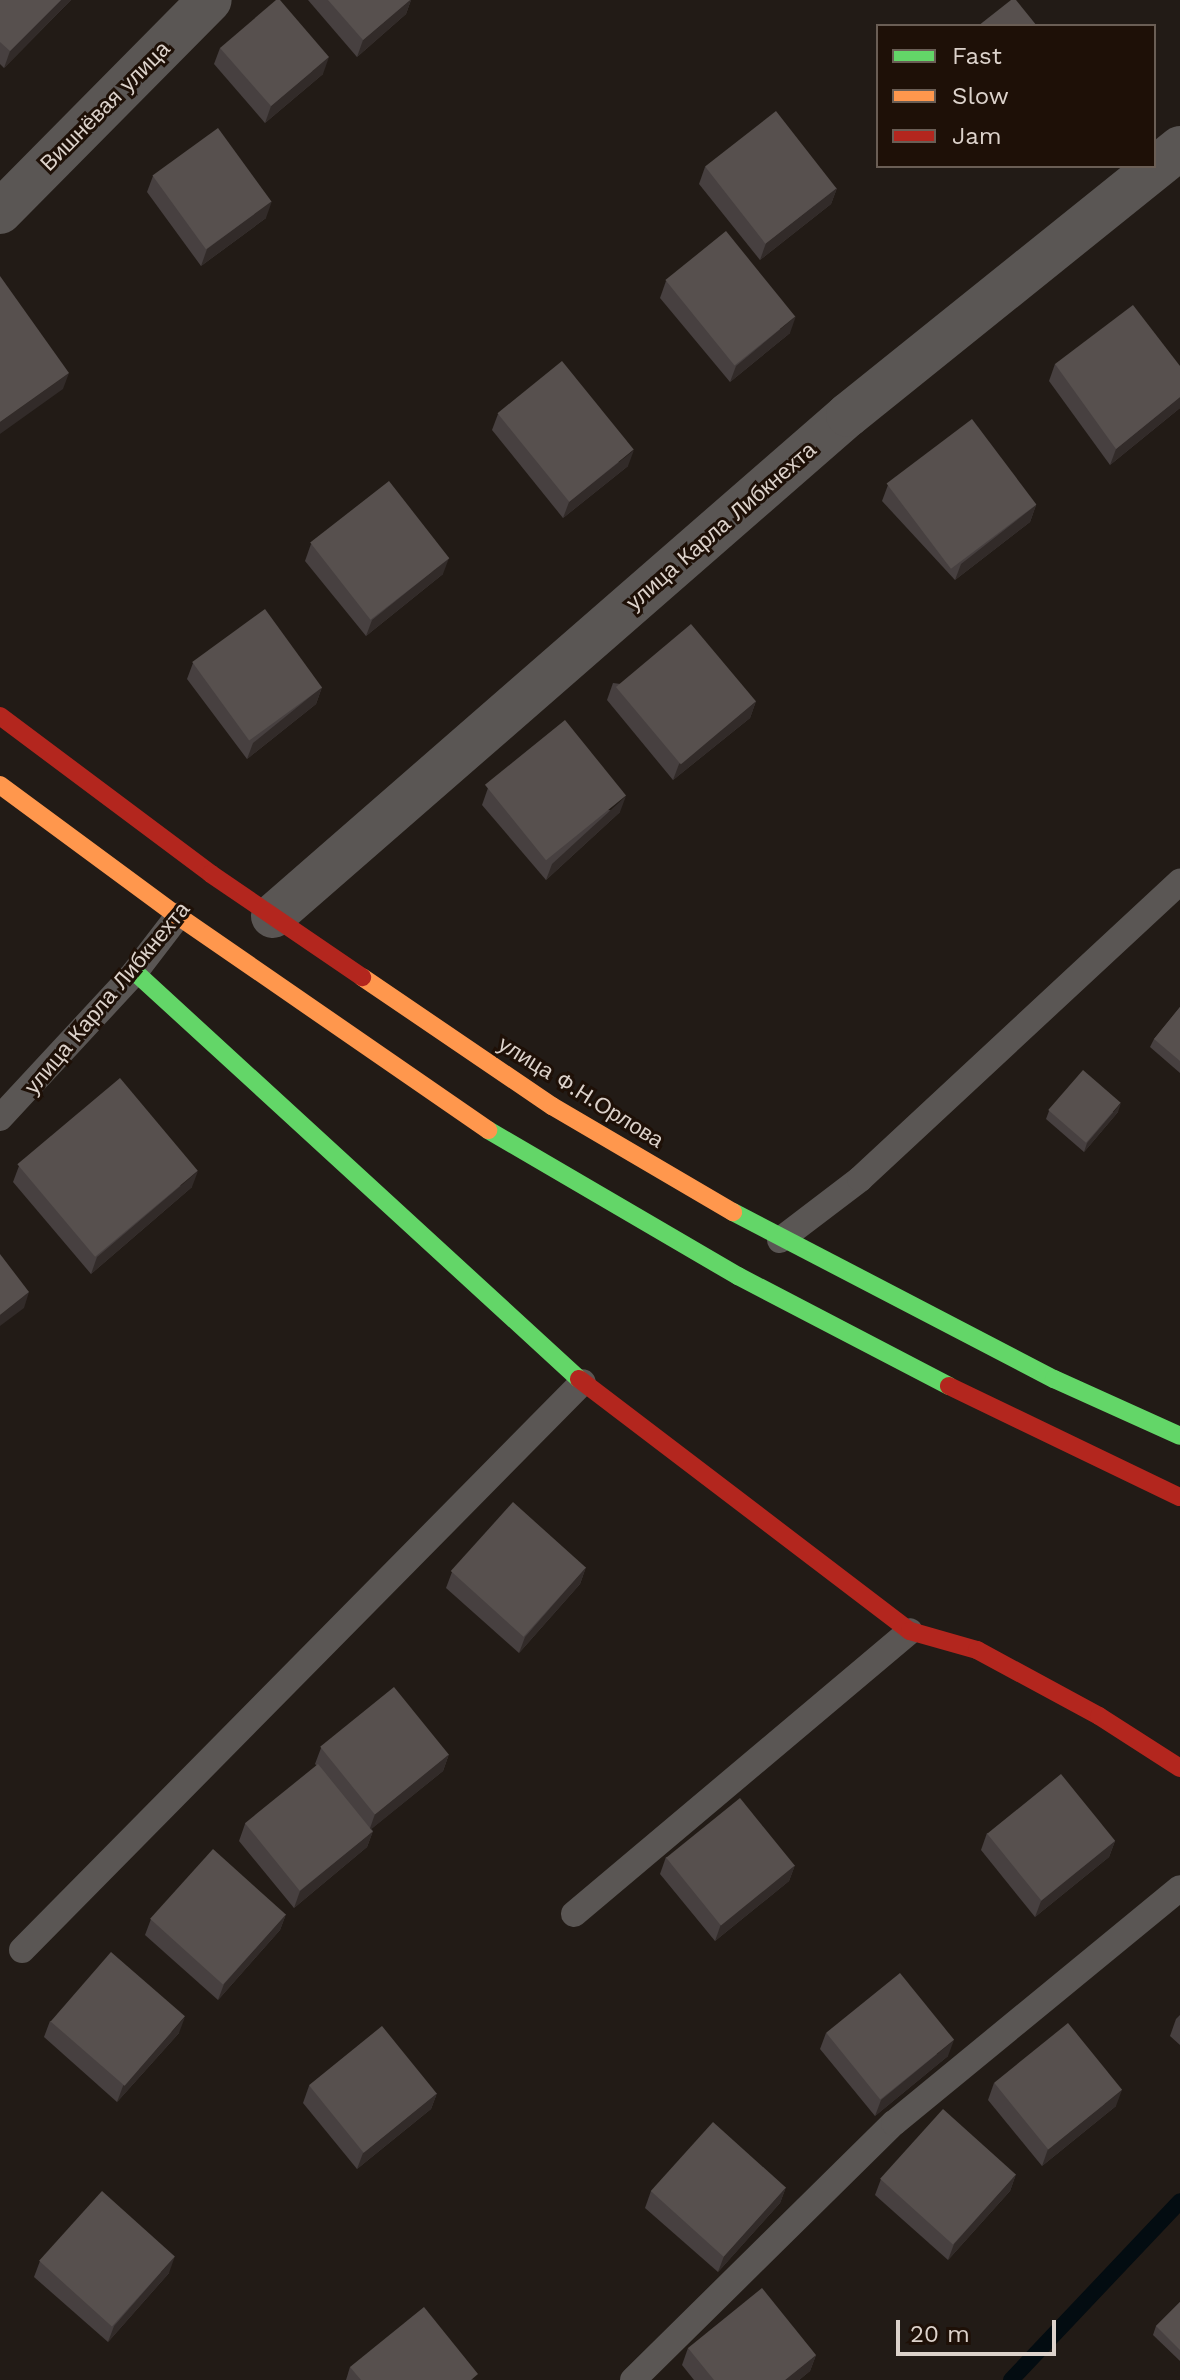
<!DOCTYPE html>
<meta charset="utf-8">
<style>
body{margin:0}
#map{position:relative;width:1180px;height:2380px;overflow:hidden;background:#221b16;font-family:"Work Sans",sans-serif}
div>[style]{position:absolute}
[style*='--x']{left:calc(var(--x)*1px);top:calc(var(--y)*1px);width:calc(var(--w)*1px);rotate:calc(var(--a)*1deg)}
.stream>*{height:16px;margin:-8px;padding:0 8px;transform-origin:8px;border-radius:8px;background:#030c11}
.lane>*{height:26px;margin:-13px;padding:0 13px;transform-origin:13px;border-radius:13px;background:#5a5654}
.street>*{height:44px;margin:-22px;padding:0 22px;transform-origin:22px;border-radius:22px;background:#5a5654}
.fast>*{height:18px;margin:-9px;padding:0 9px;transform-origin:9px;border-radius:9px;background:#63d668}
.slow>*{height:18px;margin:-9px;padding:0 9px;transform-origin:9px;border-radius:9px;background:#ff974d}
.jam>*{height:18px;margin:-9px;padding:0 9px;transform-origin:9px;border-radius:9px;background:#b3261e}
.wall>*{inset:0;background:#474040}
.shaded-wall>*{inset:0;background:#322b29}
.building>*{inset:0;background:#57504e;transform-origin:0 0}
span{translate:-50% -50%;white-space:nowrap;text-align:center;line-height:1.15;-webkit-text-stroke:6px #1e1007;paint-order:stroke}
.street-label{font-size:22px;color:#dcd2cb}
.legend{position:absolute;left:876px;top:24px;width:280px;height:144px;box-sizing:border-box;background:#1e1007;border:2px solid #6a5e55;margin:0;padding:10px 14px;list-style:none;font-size:24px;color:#dcd2cb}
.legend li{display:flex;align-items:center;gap:16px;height:40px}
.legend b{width:40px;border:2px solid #6a5e55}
.scale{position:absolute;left:896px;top:2320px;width:160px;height:36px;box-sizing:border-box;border:4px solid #dcd2cb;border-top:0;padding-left:10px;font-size:24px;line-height:28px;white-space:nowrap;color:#dcd2cb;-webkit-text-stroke:6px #1e1007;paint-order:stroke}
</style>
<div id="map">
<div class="stream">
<div style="--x:1011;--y:2380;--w:246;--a:-46.6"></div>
</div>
<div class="lane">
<div style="--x:0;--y:1118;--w:199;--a:-47.2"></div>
<div style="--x:135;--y:972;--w:71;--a:-52.5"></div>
<div style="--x:780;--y:1240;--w:101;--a:-37.3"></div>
<div style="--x:860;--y:1179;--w:437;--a:-42.9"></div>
<div style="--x:574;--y:1914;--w:439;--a:-40.1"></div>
<div style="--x:22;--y:1950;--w:798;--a:-45.36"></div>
<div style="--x:633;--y:2380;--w:366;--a:-44.6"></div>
<div style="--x:894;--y:2123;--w:370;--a:-39.4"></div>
</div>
<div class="street">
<div style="--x:0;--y:212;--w:298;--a:-45.3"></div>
<div style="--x:273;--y:916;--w:763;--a:-41.07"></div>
<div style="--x:848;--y:415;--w:426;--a:-38.8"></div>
</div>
<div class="fast">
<div style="--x:135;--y:972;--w:602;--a:42.51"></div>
<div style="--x:488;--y:1130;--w:290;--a:30.3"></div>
<div style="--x:738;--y:1276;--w:238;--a:27.5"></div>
<div style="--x:733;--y:1212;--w:362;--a:27.5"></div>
<div style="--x:1054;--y:1379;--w:138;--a:24.3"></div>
</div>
<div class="slow">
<div style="--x:0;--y:785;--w:221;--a:36.4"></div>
<div style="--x:178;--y:916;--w:377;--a:34.6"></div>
<div style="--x:362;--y:977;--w:230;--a:34.2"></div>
<div style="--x:552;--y:1106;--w:210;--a:30.4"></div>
</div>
<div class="jam">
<div style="--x:0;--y:716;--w:264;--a:36.8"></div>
<div style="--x:211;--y:874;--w:183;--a:34.3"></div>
<div style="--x:579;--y:1379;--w:416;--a:37.3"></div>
<div style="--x:910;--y:1631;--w:70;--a:15.8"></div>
<div style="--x:977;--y:1650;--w:139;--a:28.4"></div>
<div style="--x:1099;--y:1716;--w:96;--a:32.7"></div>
<div style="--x:949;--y:1386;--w:256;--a:25.7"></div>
</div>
<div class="wall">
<div style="clip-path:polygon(0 0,71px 0,4px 68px,0 64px)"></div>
<div style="clip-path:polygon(308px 0,411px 0,406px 14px,357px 57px)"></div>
<div style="clip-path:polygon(220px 48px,323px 74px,265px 123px,214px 64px)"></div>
<div style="clip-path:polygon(705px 167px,837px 188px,831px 204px,760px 260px,699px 184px)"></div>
<div style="clip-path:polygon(153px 176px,266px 218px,201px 266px,147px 192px)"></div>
<div style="clip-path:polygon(666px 281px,790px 333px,730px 382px,660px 298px)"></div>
<div style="clip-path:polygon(1055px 364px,1180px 366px,1180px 408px,1110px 465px,1049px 381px)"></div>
<div style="clip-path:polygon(498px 414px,628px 466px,563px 518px,492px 430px)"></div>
<div style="clip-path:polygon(888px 485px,1036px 505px,1030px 522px,955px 580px,882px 501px)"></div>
<div style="clip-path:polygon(311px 544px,443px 574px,366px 636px,305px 561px)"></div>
<div style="clip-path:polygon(193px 663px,322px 687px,316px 704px,247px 759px,187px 679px)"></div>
<div style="clip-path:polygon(613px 683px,756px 701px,750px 718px,673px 780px,607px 700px)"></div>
<div style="clip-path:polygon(488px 788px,620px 812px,546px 880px,482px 805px)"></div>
<div style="clip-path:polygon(1180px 1007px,1180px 1073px,1150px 1047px,1154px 1039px)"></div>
<div style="clip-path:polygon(1049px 1111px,1118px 1112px,1084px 1152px,1046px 1119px)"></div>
<div style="clip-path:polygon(19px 1166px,192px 1187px,91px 1274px,13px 1182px)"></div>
<div style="clip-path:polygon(586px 1567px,580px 1584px,519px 1653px,446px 1588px,452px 1572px)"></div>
<div style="clip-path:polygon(321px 1748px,449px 1754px,443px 1771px,371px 1829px,373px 1831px,367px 1847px,294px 1908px,239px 1841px,245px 1824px,317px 1766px,315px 1764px)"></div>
<div style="clip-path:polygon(987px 1833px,1115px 1841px,1109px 1857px,1035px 1917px,981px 1850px)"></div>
<div style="clip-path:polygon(666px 1857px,795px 1865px,789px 1881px,715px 1941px,660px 1874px)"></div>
<div style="clip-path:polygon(286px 1914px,280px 1930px,218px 2000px,145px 1935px,151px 1919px)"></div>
<div style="clip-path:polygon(1180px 2015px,1180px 2045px,1170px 2036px,1176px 2019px)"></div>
<div style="clip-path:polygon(50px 2021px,179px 2033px,117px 2102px,44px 2037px)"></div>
<div style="clip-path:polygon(826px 2033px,948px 2056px,875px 2116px,820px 2049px)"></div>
<div style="clip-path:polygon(994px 2083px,1116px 2106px,1042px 2166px,988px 2100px)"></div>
<div style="clip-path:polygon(309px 2086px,437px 2093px,431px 2109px,357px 2169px,303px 2103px)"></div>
<div style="clip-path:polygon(1016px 2174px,1010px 2191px,948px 2260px,875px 2195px,881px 2179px)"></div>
<div style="clip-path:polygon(786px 2187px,780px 2203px,718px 2272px,645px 2208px,651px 2191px)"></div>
<div style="clip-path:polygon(40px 2261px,169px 2273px,108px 2342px,34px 2277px)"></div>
<div style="clip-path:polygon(1180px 2302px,1180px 2361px,1153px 2335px,1156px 2326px)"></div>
<div style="clip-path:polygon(688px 2348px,816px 2355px,810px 2371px,799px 2380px,694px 2380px,682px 2365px)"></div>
<div style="clip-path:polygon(350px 2367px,476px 2380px,346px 2380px)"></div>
</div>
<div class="shaded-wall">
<div style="clip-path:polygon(61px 0,71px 0,4px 68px,10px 51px)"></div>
<div style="clip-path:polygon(410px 0,411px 0,406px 14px,357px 57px,363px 40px)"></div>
<div style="clip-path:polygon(329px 57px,323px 74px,265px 123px,271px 106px)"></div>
<div style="clip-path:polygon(837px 188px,831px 204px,760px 260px,766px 243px)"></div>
<div style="clip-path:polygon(272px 201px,266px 218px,201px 266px,207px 249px)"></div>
<div style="clip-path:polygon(796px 316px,790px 333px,730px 382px,736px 366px)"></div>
<div style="clip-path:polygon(69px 373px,63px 389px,0 434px,0 422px)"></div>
<div style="clip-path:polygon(1180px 397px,1180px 408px,1110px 465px,1116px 449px)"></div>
<div style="clip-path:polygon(634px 450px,628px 466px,563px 518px,569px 502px)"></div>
<div style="clip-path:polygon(1036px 505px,1030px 522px,955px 580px,961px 564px)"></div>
<div style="clip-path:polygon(449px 558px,443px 574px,366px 636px,372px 620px)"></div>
<div style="clip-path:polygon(322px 687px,316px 704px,247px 759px,253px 743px)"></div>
<div style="clip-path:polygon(756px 701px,750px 718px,673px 780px,679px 764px)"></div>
<div style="clip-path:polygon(626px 796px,620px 812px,546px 880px,552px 864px)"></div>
<div style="clip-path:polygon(1121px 1103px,1118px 1112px,1084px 1152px,1087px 1143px)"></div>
<div style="clip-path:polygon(198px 1171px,192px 1187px,91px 1274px,97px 1257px)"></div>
<div style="clip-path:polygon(29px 1292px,24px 1308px,0 1326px,0 1315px)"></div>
<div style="clip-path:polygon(586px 1567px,580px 1584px,519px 1653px,525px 1637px)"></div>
<div style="clip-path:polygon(449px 1754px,443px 1771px,369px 1831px,375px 1814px)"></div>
<div style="clip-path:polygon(373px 1831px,367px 1847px,294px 1908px,300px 1891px)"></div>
<div style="clip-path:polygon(1115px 1841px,1109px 1857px,1035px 1917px,1041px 1901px)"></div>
<div style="clip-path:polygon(795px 1865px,789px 1881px,715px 1941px,721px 1924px)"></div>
<div style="clip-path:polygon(286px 1914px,280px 1930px,218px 2000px,224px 1984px)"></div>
<div style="clip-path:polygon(185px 2017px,179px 2033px,117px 2102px,123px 2086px)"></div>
<div style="clip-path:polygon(954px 2040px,948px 2056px,875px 2116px,881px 2100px)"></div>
<div style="clip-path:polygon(1122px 2090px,1116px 2106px,1042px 2166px,1048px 2149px)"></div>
<div style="clip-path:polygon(437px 2093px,431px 2109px,357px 2169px,363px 2153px)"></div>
<div style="clip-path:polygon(1016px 2174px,1010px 2191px,948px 2260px,954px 2244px)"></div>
<div style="clip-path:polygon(786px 2187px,780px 2203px,718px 2272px,724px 2256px)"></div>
<div style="clip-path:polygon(175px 2256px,169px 2273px,108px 2342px,114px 2326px)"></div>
<div style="clip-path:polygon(816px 2355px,810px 2371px,799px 2380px,785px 2380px)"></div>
</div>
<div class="building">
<div style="clip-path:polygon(0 0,61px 0,10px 51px,0 42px)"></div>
<div style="clip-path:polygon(276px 0,280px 0,329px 57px,271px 106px,220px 48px)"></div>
<div style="clip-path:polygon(328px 0,410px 0,363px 40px)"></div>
<div style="clip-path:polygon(1011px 0,1016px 0,1037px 26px,978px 26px)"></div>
<div style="left:776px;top:111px;width:98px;height:90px;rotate:52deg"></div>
<div style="left:218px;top:128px;width:91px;height:81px;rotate:54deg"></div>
<div style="left:726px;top:231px;width:110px;height:78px;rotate:51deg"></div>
<div style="clip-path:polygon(0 276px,69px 373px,0 422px)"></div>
<div style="clip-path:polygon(1133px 305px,1180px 366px,1180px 397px,1116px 449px,1055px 364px)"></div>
<div style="left:562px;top:361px;width:114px;height:83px;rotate:51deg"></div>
<div style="left:972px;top:419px;width:107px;height:107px;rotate:53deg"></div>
<div style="left:389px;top:481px;width:98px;height:100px;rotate:52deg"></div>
<div style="left:265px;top:609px;width:97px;height:90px;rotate:54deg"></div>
<div style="left:691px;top:624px;width:101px;height:98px;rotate:50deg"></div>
<div style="left:565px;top:720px;width:97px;height:103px;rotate:51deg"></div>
<div style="clip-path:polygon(1180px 1007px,1180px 1061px,1154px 1039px)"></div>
<div style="left:1083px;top:1070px;width:50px;height:53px;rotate:41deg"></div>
<div style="left:120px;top:1078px;width:121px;height:134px;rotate:50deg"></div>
<div style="clip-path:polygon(0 1254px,29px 1292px,0 1315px)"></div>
<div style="left:513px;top:1502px;width:98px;height:93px;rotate:42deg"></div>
<div style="left:394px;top:1687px;width:87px;height:95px;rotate:51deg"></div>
<div style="left:318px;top:1764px;width:87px;height:94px;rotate:51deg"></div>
<div style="left:1061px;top:1774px;width:86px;height:95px;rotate:51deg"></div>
<div style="left:740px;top:1798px;width:87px;height:95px;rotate:51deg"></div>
<div style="left:213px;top:1849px;width:98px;height:94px;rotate:42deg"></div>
<div style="left:111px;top:1952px;width:98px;height:92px;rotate:41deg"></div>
<div style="left:900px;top:1973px;width:86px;height:95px;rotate:51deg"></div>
<div style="left:1068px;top:2023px;width:86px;height:95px;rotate:51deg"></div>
<div style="left:382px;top:2026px;width:87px;height:94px;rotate:51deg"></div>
<div style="left:943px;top:2109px;width:98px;height:94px;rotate:42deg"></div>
<div style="left:713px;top:2122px;width:98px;height:93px;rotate:42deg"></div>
<div style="left:102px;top:2191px;width:98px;height:94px;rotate:42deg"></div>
<div style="clip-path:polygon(762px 2288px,816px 2355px,785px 2380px,714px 2380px,688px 2348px)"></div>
<div style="clip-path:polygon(1180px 2302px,1180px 2350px,1156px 2326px)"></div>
<div style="clip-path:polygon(424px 2307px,478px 2374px,471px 2380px,361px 2380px,350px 2367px)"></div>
</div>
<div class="street-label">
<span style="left:105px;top:106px;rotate:-45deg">Вишнёвая улица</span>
<span style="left:721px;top:526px;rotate:-41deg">улица Карла Либкнехта</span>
<span style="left:107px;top:998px;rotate:-50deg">улица Карла Либкнехта</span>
<span style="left:581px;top:1092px;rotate:32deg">улица Ф.Н.Орлова</span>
</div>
<ul class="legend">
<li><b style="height:10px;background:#63d668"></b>Fast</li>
<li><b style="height:10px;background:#ff974d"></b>Slow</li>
<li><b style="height:10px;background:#b3261e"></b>Jam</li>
</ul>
<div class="scale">20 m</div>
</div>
